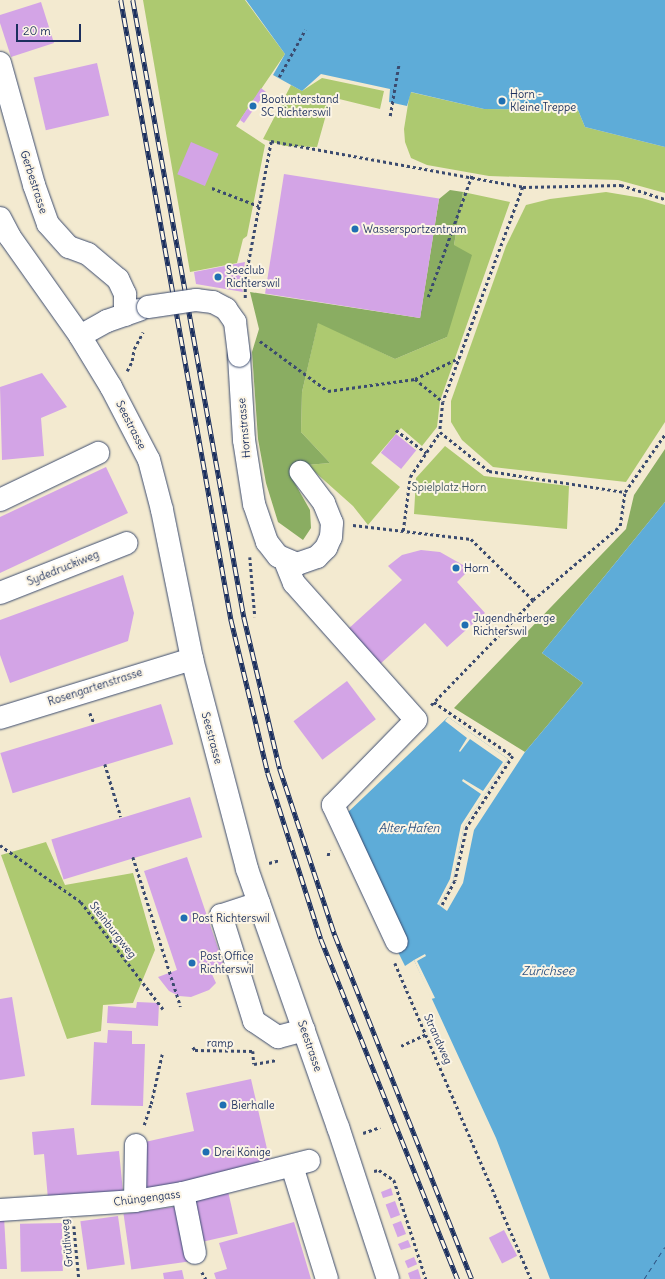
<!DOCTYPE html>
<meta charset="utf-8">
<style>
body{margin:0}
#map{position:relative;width:665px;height:1279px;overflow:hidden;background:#f3ead0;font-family:Delius,sans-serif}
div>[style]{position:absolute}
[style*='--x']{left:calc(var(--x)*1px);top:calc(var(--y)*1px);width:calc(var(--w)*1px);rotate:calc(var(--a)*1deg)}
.green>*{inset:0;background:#adc970}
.forest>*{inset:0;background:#8aad62}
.water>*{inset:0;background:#5eacd8}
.pier>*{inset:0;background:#f3ead0}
.ferry>*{height:1px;margin-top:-0.5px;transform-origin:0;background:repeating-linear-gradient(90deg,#2f5483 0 5px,transparent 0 9px)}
.building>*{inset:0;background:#d3a4e6;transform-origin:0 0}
.path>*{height:2.5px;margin-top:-1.25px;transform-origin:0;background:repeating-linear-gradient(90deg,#3b4b6f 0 3px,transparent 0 6px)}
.roads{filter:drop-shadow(0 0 1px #3b4b6f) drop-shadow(0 0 1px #3b4b6f)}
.minor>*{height:22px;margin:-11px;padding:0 11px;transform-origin:11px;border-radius:11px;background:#fff}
.major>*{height:22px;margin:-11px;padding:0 11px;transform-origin:11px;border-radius:11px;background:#fff}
.rail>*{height:4.5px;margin-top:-2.25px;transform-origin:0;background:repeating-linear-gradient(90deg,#fcf5e5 0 9px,#1b2f5e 0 18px);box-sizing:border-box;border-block:1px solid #1b2f5e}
.bridges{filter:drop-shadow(0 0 1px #3b4b6f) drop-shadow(0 0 1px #3b4b6f)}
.minor-bridge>*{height:22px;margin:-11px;padding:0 11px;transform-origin:11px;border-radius:11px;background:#fff}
.dots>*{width:11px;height:11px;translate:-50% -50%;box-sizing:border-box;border:2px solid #fcf5e5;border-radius:50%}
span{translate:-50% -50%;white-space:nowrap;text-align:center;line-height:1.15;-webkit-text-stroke:4px #fcf5e5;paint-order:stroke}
.poi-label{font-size:11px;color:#1b2f5e}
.left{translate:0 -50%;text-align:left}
.street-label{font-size:11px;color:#1b2f5e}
.park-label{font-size:11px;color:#405662}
.water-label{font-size:12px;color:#2f5483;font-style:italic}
.scale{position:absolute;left:16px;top:24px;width:65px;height:18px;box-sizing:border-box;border:2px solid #1b2f5e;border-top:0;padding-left:5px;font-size:12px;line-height:14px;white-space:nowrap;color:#1b2f5e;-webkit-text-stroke:3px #fcf5e5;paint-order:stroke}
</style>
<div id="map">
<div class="green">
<div style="clip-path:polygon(143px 0,245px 0,285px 54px,236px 126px,265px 145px,247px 236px,243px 239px,237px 263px,190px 272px)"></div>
<div style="clip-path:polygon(322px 78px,384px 91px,380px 109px,331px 97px,317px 147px,285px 146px,263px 139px,291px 85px,302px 91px)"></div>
<div style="clip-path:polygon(410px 92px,484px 109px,578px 110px,585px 127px,665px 147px,665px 193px,618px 180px,489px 176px,427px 165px,411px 158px,405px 142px,404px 129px)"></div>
<div style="clip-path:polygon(463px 192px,510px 202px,440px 401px,437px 427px,422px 446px,401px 428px,371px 463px,400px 487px,368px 525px,353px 506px,307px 465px,330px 463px,301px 432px,302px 392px,318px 322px,395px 359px,447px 337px,454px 245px)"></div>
<div style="clip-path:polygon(606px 192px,642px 198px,665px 205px,665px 422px,626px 482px,493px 467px,462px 440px,451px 422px,451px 401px,506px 246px,526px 205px,550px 199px)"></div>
<div style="clip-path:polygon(445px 446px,484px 476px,569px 486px,567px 529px,414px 514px,416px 478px)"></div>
<div style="clip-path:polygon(46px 842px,65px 885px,133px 873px,155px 950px,133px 1003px,103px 1005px,101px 1031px,67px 1039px,1px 855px)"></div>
</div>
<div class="forest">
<div style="clip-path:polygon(450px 190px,463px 192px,454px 245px,472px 255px,447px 337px,395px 359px,318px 323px,302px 392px,301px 432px,330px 463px,307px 465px,293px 480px,310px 510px,311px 528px,303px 540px,278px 522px,266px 483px,258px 439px,252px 352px,259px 329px,250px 292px,420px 318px,439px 199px)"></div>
<div style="clip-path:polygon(665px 449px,665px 502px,542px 653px,583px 683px,525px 752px,454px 708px,626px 529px,634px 495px)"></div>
</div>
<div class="water">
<div style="clip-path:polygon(246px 0,665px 0,665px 147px,585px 127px,578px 110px,484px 109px,411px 92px,407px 106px,389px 102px,390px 89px,321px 74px,302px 91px,273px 75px,285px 54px)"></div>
<div style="clip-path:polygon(665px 502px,665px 1279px,550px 1279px,496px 1138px,414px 960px,405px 966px,385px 926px,345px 815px,448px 717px,508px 759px,464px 826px,453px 880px,439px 905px,447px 911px,463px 883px,474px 830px,525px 752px,583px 683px,542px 653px)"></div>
</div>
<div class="pier">
<div style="clip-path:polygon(448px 717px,508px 759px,464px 826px,453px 880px,439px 905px,437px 904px,450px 879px,461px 825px,481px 794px,462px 781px,463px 779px,483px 791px,503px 762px,470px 739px,460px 752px,459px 751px,467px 738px,445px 721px)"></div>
<div style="clip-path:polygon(425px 954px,426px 956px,417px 961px,435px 998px,431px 999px,414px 960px)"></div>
</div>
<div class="ferry">
<div style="--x:644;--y:1279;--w:38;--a:-57"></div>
</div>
<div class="building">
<div style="clip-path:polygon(41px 2px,54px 43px,11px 57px,0 23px,0 15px)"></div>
<div style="left:97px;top:63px;width:54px;height:65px;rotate:77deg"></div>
<div style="clip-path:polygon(261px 88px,266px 92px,244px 123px,240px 120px)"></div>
<div style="left:191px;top:142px;width:30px;height:35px;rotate:23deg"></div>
<div style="left:284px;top:174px;width:157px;height:121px;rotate:9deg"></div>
<div style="clip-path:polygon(245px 262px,241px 283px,243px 292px,196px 284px,194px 272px)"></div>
<div style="clip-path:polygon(42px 373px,67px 407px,41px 418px,44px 456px,2px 460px,0 387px)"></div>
<div style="left:396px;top:434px;width:26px;height:24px;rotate:39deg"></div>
<div style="clip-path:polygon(106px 467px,128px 513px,0 573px,0 517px)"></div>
<div style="clip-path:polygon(421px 550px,440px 552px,470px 569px,457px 582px,485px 613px,447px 647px,425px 623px,379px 665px,347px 630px,402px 580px,388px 566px,402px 555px)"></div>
<div style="clip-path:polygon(123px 575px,134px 613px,128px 641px,10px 683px,0 655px,0 620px)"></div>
<div style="left:347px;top:681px;width:48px;height:67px;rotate:53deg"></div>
<div style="left:161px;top:704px;width:42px;height:168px;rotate:73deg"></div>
<div style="left:190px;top:797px;width:42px;height:145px;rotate:73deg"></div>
<div style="clip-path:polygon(187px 857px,224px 966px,210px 970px,216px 983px,209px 990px,191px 997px,179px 996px,169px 991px,158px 977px,177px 970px,144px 871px)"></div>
<div style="clip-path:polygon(12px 997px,25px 1076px,0 1080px,0 999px)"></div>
<div style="clip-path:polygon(137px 1002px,159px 1003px,158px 1026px,107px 1023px,108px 1006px,136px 1008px)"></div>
<div style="clip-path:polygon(108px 1030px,132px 1031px,132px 1044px,145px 1044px,143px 1106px,91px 1105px,94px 1042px,107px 1043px)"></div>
<div style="clip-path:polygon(251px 1079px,270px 1162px,143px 1191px,145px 1142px,194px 1131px,186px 1093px)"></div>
<div style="clip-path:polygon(74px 1128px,77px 1155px,119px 1151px,123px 1192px,48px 1199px,44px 1154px,34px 1155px,32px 1132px)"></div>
<div style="left:227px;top:1187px;width:48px;height:36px;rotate:77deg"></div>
<div style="clip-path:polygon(391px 1188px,393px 1195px,383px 1198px,381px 1192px)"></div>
<div style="left:395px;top:1201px;width:15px;height:10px;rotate:70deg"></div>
<div style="left:181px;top:1206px;width:56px;height:58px;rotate:82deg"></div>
<div style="left:118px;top:1216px;width:49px;height:38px;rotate:82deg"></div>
<div style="clip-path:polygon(4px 1217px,7px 1269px,0 1269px,0 1218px)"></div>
<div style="left:401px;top:1221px;width:14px;height:9px;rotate:69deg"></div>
<div style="clip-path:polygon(294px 1222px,311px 1279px,216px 1279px,214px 1273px,227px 1269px,219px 1243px)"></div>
<div style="left:62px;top:1223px;width:48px;height:42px;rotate:89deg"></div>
<div style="left:504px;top:1230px;width:29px;height:17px;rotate:63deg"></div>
<div style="clip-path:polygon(408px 1240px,411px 1247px,401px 1250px,398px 1244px)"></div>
<div style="left:414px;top:1257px;width:8px;height:10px;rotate:67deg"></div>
<div style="clip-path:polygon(418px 1269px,421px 1279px,410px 1279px,408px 1273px)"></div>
<div style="clip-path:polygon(182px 1270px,184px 1279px,164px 1279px,163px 1273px)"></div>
</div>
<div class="path">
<div style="--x:279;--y:77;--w:54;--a:-61"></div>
<div style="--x:390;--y:116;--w:54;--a:-80.4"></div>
<div style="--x:523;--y:187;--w:229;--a:110.4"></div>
<div style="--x:443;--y:402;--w:30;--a:96"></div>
<div style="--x:440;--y:432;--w:63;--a:38.5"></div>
<div style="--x:489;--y:471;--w:138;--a:8.8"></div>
<div style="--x:625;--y:492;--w:70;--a:-55.4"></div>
<div style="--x:212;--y:188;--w:50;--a:21"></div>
<div style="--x:428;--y:297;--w:130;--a:-70.2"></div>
<div style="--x:245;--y:298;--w:18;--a:-90"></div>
<div style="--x:245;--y:280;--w:141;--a:-79.4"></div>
<div style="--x:271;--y:141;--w:256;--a:10.3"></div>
<div style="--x:523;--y:187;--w:98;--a:-1.2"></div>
<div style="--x:621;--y:185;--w:46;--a:17.7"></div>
<div style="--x:260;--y:341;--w:84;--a:36.3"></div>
<div style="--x:328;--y:391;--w:88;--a:-7.9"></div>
<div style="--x:415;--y:379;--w:49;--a:-25.5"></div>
<div style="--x:127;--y:371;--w:11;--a:-63"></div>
<div style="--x:132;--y:361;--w:12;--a:-81"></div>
<div style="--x:134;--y:349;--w:19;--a:-62"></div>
<div style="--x:415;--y:379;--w:36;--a:39"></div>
<div style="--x:396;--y:430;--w:38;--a:37"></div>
<div style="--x:353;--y:525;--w:119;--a:6.8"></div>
<div style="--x:471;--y:539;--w:87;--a:44.5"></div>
<div style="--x:403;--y:531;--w:54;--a:-82.6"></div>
<div style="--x:410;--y:477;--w:54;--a:-56.3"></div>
<div style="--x:250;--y:557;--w:60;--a:85.2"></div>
<div style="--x:434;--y:702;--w:96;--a:34.4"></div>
<div style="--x:513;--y:756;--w:85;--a:122.9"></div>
<div style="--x:467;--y:827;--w:55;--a:102.5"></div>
<div style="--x:455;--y:881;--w:27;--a:118"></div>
<div style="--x:431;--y:705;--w:146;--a:-45.8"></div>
<div style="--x:533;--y:600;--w:114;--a:-40.4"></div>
<div style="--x:620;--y:526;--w:34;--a:-82"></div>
<div style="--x:90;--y:713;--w:11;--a:68"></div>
<div style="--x:105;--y:764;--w:55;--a:73.2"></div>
<div style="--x:0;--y:845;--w:99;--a:35.1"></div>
<div style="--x:81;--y:902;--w:135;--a:52.5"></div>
<div style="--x:328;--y:856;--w:6;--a:-81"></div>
<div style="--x:133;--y:857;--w:157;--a:72.3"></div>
<div style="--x:269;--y:863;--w:11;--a:-15"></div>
<div style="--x:395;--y:963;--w:344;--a:66.7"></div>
<div style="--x:401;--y:1046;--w:29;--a:-25"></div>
<div style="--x:193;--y:1047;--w:4;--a:56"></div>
<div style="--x:195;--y:1050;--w:58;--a:1"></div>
<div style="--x:253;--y:1051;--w:13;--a:86"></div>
<div style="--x:254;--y:1064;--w:23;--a:-10"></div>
<div style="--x:144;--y:1125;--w:22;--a:-72"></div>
<div style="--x:151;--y:1104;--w:51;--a:-77.6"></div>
<div style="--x:363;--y:1133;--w:18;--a:-19"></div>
<div style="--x:374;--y:1171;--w:5;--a:-11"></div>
<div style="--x:379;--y:1170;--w:18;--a:34"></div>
<div style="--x:394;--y:1180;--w:104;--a:72.1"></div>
<div style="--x:74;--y:1226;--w:53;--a:84.6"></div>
<div style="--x:202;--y:1272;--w:8;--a:60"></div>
</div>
<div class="roads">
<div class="minor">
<div style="--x:0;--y:63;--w:127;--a:74.4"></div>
<div style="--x:34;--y:185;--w:41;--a:70.3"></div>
<div style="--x:48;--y:224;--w:31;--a:48"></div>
<div style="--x:69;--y:247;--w:20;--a:20"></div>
<div style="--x:88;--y:254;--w:39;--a:40"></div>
<div style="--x:118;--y:279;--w:17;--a:65"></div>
<div style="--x:125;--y:294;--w:21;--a:90"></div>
<div style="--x:80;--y:336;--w:31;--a:-29"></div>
<div style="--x:107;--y:321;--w:34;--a:-19"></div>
<div style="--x:239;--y:356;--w:84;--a:86.6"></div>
<div style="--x:244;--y:440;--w:65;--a:81.1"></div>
<div style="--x:254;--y:504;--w:40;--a:71.1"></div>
<div style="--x:267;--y:542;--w:18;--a:52"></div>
<div style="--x:278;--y:556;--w:21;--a:23"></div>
<div style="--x:297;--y:564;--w:21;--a:-19"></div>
<div style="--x:317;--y:557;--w:13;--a:-45"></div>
<div style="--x:326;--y:548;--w:12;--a:-66"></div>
<div style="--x:331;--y:537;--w:14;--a:-86"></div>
<div style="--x:332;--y:523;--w:22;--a:-112"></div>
<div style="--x:324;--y:503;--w:39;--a:-127"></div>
<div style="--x:0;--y:500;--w:109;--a:-25.6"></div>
<div style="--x:285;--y:561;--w:24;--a:68"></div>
<div style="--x:294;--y:583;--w:183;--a:48.3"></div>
<div style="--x:416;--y:720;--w:119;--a:134.3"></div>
<div style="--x:333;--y:805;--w:151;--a:65"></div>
<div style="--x:0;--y:593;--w:136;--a:-21.5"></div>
<div style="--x:0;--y:718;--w:201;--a:-17.1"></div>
<div style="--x:259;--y:903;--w:40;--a:162"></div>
<div style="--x:221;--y:915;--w:111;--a:72.7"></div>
<div style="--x:254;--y:1021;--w:29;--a:34"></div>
<div style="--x:278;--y:1037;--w:27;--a:-15"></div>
<div style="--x:292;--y:1166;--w:118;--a:72.8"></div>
<div style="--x:183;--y:1193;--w:61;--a:78.7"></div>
<div style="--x:135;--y:1201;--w:56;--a:-89"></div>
<div style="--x:0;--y:1210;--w:135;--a:-3.8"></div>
<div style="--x:135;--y:1201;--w:49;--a:-9.5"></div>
<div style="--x:183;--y:1193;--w:130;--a:-14.3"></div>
</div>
<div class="major">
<div style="--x:0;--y:218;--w:21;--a:62"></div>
<div style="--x:10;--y:237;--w:121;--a:54.7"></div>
<div style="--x:80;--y:336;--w:60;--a:58.7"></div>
<div style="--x:111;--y:387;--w:82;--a:62.5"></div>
<div style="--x:149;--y:460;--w:52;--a:75.4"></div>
<div style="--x:162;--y:510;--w:152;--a:78.6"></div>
<div style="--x:192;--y:659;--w:217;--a:75.3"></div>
<div style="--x:247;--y:869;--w:274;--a:70.6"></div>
<div style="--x:338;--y:1127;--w:160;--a:71.8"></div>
</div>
</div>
<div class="rail">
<div style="--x:121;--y:0;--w:629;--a:79.92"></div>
<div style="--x:231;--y:619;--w:158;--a:76.5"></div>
<div style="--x:268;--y:773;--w:174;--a:72.3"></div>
<div style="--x:321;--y:939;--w:367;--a:68.1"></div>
<div style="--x:133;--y:0;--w:627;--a:79.8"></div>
<div style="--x:244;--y:617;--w:156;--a:76.7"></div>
<div style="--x:280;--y:769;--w:175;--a:71.7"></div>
<div style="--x:335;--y:935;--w:370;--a:68.3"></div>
</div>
<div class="bridges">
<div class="minor-bridge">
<div style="--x:148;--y:307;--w:49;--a:-8.3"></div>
<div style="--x:196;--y:300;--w:17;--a:7"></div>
<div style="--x:213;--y:302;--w:15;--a:28"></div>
<div style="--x:226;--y:309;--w:16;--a:55"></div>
<div style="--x:235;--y:322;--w:34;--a:83"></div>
</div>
</div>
<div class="dots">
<div style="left:502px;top:101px;background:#1f6fb2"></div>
<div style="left:253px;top:106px;background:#1f6fb2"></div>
<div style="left:355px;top:229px;background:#1f6fb2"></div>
<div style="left:218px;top:277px;background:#1f6fb2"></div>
<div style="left:456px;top:568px;background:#1f6fb2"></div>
<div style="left:465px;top:625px;background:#1f6fb2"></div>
<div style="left:184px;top:918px;background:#1f6fb2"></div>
<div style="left:192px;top:963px;background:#1f6fb2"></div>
<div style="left:223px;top:1105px;background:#1f6fb2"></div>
<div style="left:206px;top:1152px;background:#1f6fb2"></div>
</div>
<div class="poi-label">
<span class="left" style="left:510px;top:101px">Horn -<br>Kleine Treppe</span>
<span class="left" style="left:261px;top:106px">Bootunterstand<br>SC Richterswil</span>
<span class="left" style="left:363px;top:229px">Wassersportzentrum</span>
<span class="left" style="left:226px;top:277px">Seeclub<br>Richterswil</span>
<span class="left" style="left:464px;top:568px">Horn</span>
<span class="left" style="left:473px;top:625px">Jugendherberge<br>Richterswil</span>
<span class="left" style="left:192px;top:918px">Post Richterswil</span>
<span class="left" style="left:200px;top:963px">Post Office<br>Richterswil</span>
<span class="left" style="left:231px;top:1105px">Bierhalle</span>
<span class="left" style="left:214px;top:1152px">Drei Könige</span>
</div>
<div class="street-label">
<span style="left:34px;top:182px;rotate:72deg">Gerbestrasse</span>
<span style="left:131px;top:425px;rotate:63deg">Seestrasse</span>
<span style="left:244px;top:428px;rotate:-95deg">Hornstrasse</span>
<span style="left:63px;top:568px;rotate:-22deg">Sydedruckiweg</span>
<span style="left:95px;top:687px;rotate:-18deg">Rosengartenstrasse</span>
<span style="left:212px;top:738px;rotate:75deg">Seestrasse</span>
<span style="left:113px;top:930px;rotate:52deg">Steinburgweg</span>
<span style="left:438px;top:1039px;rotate:66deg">Strandweg</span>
<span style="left:220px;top:1043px;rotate:1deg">ramp</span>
<span style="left:310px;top:1046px;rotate:71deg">Seestrasse</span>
<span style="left:147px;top:1198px;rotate:-7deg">Chüngengass</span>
<span style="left:67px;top:1243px;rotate:-95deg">Grütliweg</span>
</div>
<div class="park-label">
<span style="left:449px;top:487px">Spielplatz Horn</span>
</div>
<div class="water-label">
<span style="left:409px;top:828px">Alter Hafen</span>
<span style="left:548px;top:971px">Zürichsee</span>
</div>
<div class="scale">20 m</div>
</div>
